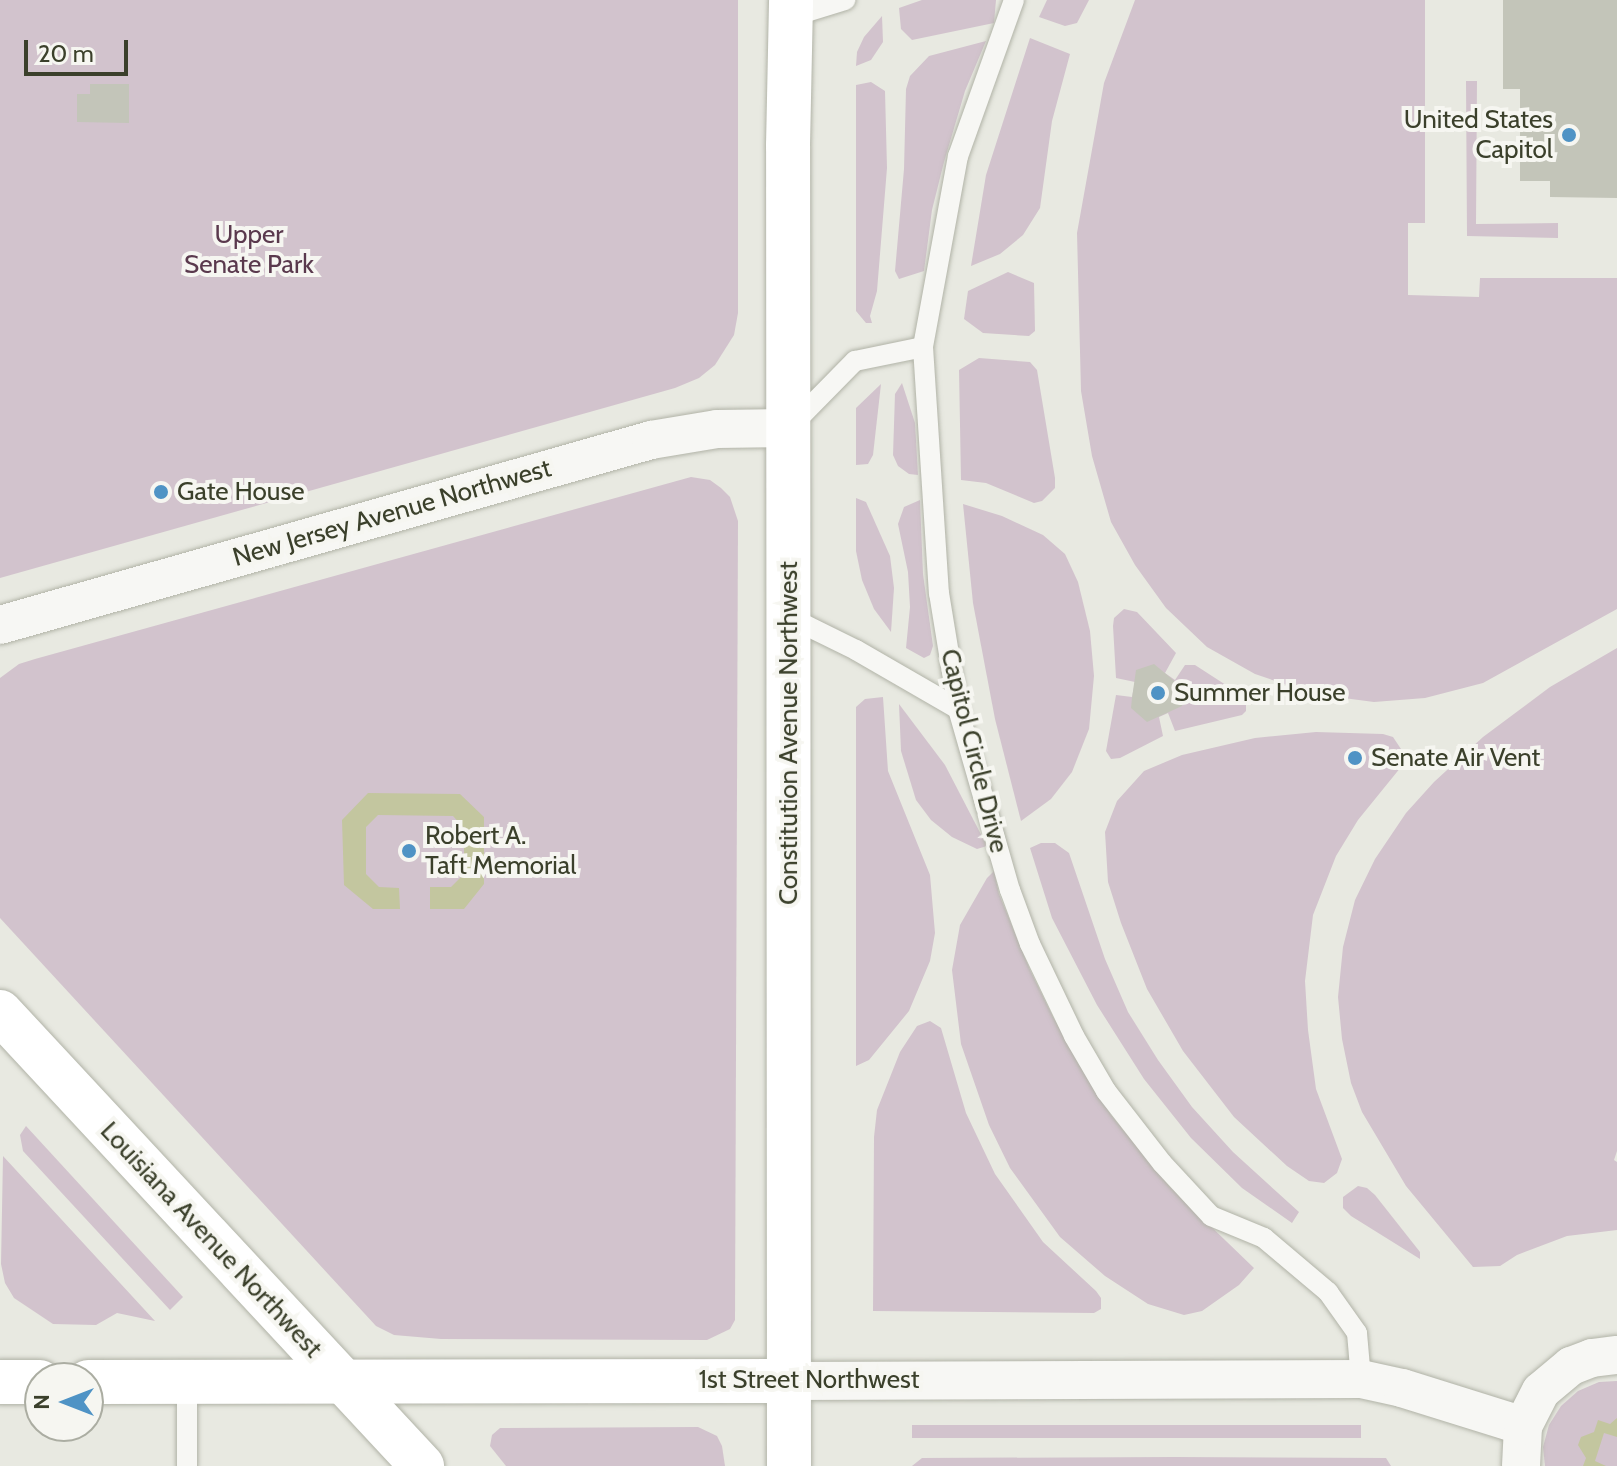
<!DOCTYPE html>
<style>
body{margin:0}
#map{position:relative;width:1617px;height:1466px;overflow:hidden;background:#e8e9e1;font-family:Cabin,sans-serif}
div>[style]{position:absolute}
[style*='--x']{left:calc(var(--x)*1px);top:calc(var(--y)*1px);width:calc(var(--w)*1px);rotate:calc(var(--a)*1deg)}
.green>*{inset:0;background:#d2c3cd;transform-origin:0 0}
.water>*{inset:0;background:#c3c69f}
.building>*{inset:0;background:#c3c5b9}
.roads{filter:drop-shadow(0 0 2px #b1b3a7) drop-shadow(0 0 2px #b1b3a7)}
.lane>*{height:20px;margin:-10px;padding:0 10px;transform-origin:10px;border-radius:10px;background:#f7f7f4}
.street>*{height:38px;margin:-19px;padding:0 19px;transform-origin:19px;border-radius:19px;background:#f7f7f4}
.secondary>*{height:44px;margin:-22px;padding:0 22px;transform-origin:22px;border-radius:22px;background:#fff}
.primary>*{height:44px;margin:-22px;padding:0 22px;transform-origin:22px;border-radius:22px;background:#fff}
.dots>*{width:22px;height:22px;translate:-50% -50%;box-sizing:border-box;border:4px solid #f6f6f1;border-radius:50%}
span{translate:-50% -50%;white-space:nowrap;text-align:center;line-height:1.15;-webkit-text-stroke:8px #f6f6f1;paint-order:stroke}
.poi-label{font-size:26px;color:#3b402b}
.right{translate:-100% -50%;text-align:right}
.left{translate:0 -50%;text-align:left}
.park-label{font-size:26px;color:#5a394d}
.street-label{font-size:26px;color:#3b402b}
.north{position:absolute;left:24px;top:1362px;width:80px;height:80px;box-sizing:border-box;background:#f6f6f1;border:2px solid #abada2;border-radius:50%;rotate:270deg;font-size:22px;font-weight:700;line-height:32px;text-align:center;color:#3b402b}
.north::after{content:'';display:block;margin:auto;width:28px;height:36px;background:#4f93c5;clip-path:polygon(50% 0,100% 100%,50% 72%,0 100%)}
.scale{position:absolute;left:24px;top:40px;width:104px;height:36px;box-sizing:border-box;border:4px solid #3b402b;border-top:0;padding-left:10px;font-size:24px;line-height:28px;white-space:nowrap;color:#3b402b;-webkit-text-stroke:6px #f6f6f1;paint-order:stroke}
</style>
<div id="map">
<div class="green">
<div style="clip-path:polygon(0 0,738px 0,738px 313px,734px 335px,715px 365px,699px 378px,675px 388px,0 578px)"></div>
<div style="clip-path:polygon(922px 0,996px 0,994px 23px,912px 40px,901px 29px,899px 8px)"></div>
<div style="clip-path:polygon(1047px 0,1089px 0,1077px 23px,1065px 26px,1039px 17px)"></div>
<div style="clip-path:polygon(1135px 0,1425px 0,1425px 223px,1408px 223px,1408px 295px,1479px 297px,1480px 278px,1617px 278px,1617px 609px,1483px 683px,1425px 698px,1374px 702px,1313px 694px,1255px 674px,1207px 647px,1166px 608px,1135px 565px,1111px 522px,1092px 456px,1081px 391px,1077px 233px,1104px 83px)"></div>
<div style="clip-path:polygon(882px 16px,883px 42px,871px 60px,856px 66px,857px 52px,864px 37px)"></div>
<div style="clip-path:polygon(1030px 38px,1070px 54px,1052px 121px,1040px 208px,1023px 235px,1000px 254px,971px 266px,986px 175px)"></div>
<div style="clip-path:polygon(986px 41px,965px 91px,944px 162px,932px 210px,924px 271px,899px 279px,895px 271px,904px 169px,906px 89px,910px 76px,929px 56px)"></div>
<div style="clip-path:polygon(1466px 81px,1477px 81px,1476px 224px,1558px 223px,1558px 238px,1467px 236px)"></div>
<div style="clip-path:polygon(871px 82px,885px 91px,887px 168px,877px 291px,870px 316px,872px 323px,866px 323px,856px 311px,856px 85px)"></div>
<div style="clip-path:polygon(1008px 272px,1034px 283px,1035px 331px,1029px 336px,983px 333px,964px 319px,968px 291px)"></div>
<div style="clip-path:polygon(979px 358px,1030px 362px,1037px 370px,1055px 478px,1055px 488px,1042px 501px,1034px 503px,986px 483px,961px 480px,959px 370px)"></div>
<div style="clip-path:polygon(902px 383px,915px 423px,918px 475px,909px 474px,898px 466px,893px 455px,895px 394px)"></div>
<div style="clip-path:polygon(881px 384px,873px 455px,868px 464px,856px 465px,856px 408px)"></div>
<div style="clip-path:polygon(691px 477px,710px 480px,721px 488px,730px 497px,738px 521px,735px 1320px,730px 1329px,707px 1340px,441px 1339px,394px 1335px,376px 1326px,0 918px,0 678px,19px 664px,35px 659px)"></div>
<div style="clip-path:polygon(856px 498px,866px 502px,890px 556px,894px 588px,891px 632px,874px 609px,862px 580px,856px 551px)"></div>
<div style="clip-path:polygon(920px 500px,923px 574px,933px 646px,930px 655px,924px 658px,906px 648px,910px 607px,908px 572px,898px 524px,904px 507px)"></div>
<div style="clip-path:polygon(963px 504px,1002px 516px,1043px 535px,1065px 554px,1078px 582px,1090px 631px,1094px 676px,1089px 729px,1072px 772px,1051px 799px,1021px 821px,995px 719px,973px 603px)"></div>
<div style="clip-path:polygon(1124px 609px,1137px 612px,1176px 653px,1165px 673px,1175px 680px,1185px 665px,1195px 665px,1246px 698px,1246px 711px,1242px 715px,1175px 731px,1168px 713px,1159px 717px,1163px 736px,1120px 758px,1111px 759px,1106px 751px,1116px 695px,1132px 697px,1135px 682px,1116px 678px,1113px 626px,1114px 618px)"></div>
<div style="clip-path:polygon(1617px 648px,1617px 1151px,1614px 1160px,1617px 1162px,1617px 1230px,1567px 1236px,1517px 1255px,1500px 1266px,1473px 1267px,1406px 1186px,1362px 1112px,1351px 1083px,1342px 1039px,1338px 997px,1343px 947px,1355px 900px,1375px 859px,1406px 813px,1434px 782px,1483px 737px,1550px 687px)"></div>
<div style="clip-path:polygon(883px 697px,888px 771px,930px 875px,935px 933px,930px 961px,909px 1011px,869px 1060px,856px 1066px,856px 707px,865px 699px)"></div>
<div style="clip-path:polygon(899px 704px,945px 765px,987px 846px,977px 849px,952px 837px,931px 820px,916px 800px,901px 751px)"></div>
<div style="clip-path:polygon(1316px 732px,1383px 734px,1393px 737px,1401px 749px,1401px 767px,1358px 820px,1336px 856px,1313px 915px,1305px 981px,1308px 1030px,1316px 1089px,1342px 1159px,1337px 1173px,1324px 1183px,1309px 1181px,1287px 1166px,1234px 1117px,1183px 1051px,1147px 989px,1121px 923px,1108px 882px,1105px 832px,1117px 801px,1144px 771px,1182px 755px,1255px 738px)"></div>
<div style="clip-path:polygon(1041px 843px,1055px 843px,1069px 853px,1105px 959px,1128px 1012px,1158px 1060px,1192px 1107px,1233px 1152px,1299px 1212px,1292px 1223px,1242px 1188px,1191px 1138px,1144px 1079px,1097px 1005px,1052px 918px,1030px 848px)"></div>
<div style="clip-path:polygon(994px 871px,999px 894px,1030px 970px,1053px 1017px,1111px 1115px,1170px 1187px,1254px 1268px,1239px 1285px,1202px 1311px,1184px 1315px,1148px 1304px,1105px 1276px,1060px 1237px,1010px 1168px,989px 1125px,961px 1044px,952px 970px,960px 925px,987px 878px)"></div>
<div style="clip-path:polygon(930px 1021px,941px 1028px,966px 1113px,995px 1174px,1043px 1242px,1096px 1291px,1101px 1298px,1101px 1309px,1094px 1313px,873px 1311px,874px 1137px,877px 1110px,900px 1052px,917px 1026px)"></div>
<div style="clip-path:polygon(26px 1126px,183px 1297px,170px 1310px,23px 1151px,20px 1135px)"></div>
<div style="clip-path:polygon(3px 1156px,155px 1321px,117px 1313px,96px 1325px,53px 1324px,14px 1298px,5px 1283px,1px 1264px)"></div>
<div style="clip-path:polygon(1358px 1186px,1367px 1188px,1375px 1195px,1420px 1252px,1420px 1259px,1351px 1216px,1343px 1208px,1343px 1197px)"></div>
<div style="clip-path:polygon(1617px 1381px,1617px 1466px,1545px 1466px,1543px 1447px,1549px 1425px,1561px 1406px,1578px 1391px,1599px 1382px)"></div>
<div style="left:1361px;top:1425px;width:13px;height:449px;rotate:90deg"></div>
<div style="clip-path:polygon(698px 1427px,717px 1436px,722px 1446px,725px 1466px,506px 1466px,490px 1446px,492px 1435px,500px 1428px)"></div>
<div style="clip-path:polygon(1174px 1457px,1386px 1458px,1391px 1466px,912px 1466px,922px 1458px)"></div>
</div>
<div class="water">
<div style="clip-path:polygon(368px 793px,460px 794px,484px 817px,484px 884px,464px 909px,430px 909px,430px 887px,451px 887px,464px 874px,464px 828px,453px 816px,378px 815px,366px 827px,366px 874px,379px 887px,399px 888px,400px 909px,373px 909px,344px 885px,342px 820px)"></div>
<div style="clip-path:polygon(1617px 1418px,1617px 1437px,1604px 1433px,1595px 1461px,1606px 1466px,1583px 1466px,1586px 1458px,1578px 1445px,1581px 1437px,1594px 1432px,1598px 1420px,1610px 1424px)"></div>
</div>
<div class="building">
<div style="clip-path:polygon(1503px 0,1617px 0,1617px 198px,1550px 197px,1550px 181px,1520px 181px,1520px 89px,1503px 89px)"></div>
<div style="clip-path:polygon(90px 84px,129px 84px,129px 123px,77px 122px,77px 94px,90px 94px)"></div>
<div style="clip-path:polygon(1154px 664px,1184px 689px,1182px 706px,1147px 722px,1131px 708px,1132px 698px,1136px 670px)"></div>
</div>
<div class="roads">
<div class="lane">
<div style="--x:1014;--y:0;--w:166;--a:109.7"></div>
<div style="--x:958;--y:156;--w:194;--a:100.4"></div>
<div style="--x:923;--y:347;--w:247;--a:86.3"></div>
<div style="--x:939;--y:593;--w:118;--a:80.7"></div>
<div style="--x:958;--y:709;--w:188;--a:74"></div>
<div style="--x:1010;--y:890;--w:58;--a:69.7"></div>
<div style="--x:1030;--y:944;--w:102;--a:64.4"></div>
<div style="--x:1074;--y:1036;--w:64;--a:59.8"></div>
<div style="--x:1106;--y:1091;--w:91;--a:52.1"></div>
<div style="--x:1162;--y:1163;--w:72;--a:47.2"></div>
<div style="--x:1211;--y:1216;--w:57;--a:22.5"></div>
<div style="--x:1264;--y:1238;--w:84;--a:40.2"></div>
<div style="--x:1328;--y:1292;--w:50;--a:54.7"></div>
<div style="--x:1357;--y:1333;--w:46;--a:85"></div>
<div style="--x:790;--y:17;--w:58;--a:-17.2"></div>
<div style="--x:792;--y:425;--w:90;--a:-45.5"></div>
<div style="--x:855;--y:361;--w:69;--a:-11.6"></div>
<div style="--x:789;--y:617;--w:75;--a:26.2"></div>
<div style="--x:856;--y:650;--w:118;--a:30"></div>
<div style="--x:187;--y:1466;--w:84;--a:-90"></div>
</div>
<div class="street">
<div style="--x:0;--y:625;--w:677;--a:-15.86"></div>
<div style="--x:651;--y:440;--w:67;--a:-9.5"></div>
<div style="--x:717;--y:429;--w:72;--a:-0.8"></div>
<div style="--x:789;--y:1381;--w:572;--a:-0.2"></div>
<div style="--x:1361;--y:1379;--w:42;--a:12.4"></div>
<div style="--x:1402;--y:1388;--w:127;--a:17.4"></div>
<div style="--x:1521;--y:1466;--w:40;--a:-87.1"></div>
<div style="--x:1523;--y:1426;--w:39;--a:-63"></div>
<div style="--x:1541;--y:1391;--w:39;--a:-40"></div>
<div style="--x:1571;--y:1366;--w:22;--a:-21"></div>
<div style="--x:1592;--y:1358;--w:25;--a:-7"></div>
</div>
<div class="secondary">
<div style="--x:0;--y:1012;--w:620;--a:47.09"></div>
<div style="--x:0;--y:1382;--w:40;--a:0"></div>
<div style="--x:88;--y:1382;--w:701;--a:-0.08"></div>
</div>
<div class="primary">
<div style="--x:789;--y:1466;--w:1320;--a:-90.04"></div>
<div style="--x:788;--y:146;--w:146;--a:-88.8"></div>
</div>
</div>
<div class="dots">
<div style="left:1569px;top:135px;background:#4f93c5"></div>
<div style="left:161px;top:492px;background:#4f93c5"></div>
<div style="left:1158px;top:693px;background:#4f93c5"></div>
<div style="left:1355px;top:758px;background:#4f93c5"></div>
<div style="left:409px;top:851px;background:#4f93c5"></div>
</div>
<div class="poi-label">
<span class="right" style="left:1553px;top:135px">United States<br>Capitol</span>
<span class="left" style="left:177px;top:492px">Gate House</span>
<span class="left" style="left:1174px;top:693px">Summer House</span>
<span class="left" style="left:1371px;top:758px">Senate Air Vent</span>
<span class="left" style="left:425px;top:851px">Robert A.<br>Taft Memorial</span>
</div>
<div class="park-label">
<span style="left:249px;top:250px">Upper<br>Senate Park</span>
</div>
<div class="street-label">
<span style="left:392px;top:513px;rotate:-16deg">New Jersey Avenue Northwest</span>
<span style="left:789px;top:733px;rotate:-90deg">Constitution Avenue Northwest</span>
<span style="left:974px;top:751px;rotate:76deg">Capitol Circle Drive</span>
<span style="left:211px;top:1240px;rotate:47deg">Louisiana Avenue Northwest</span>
<span style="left:809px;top:1380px">1st Street Northwest</span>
</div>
<div class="north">N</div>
<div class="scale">20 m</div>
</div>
